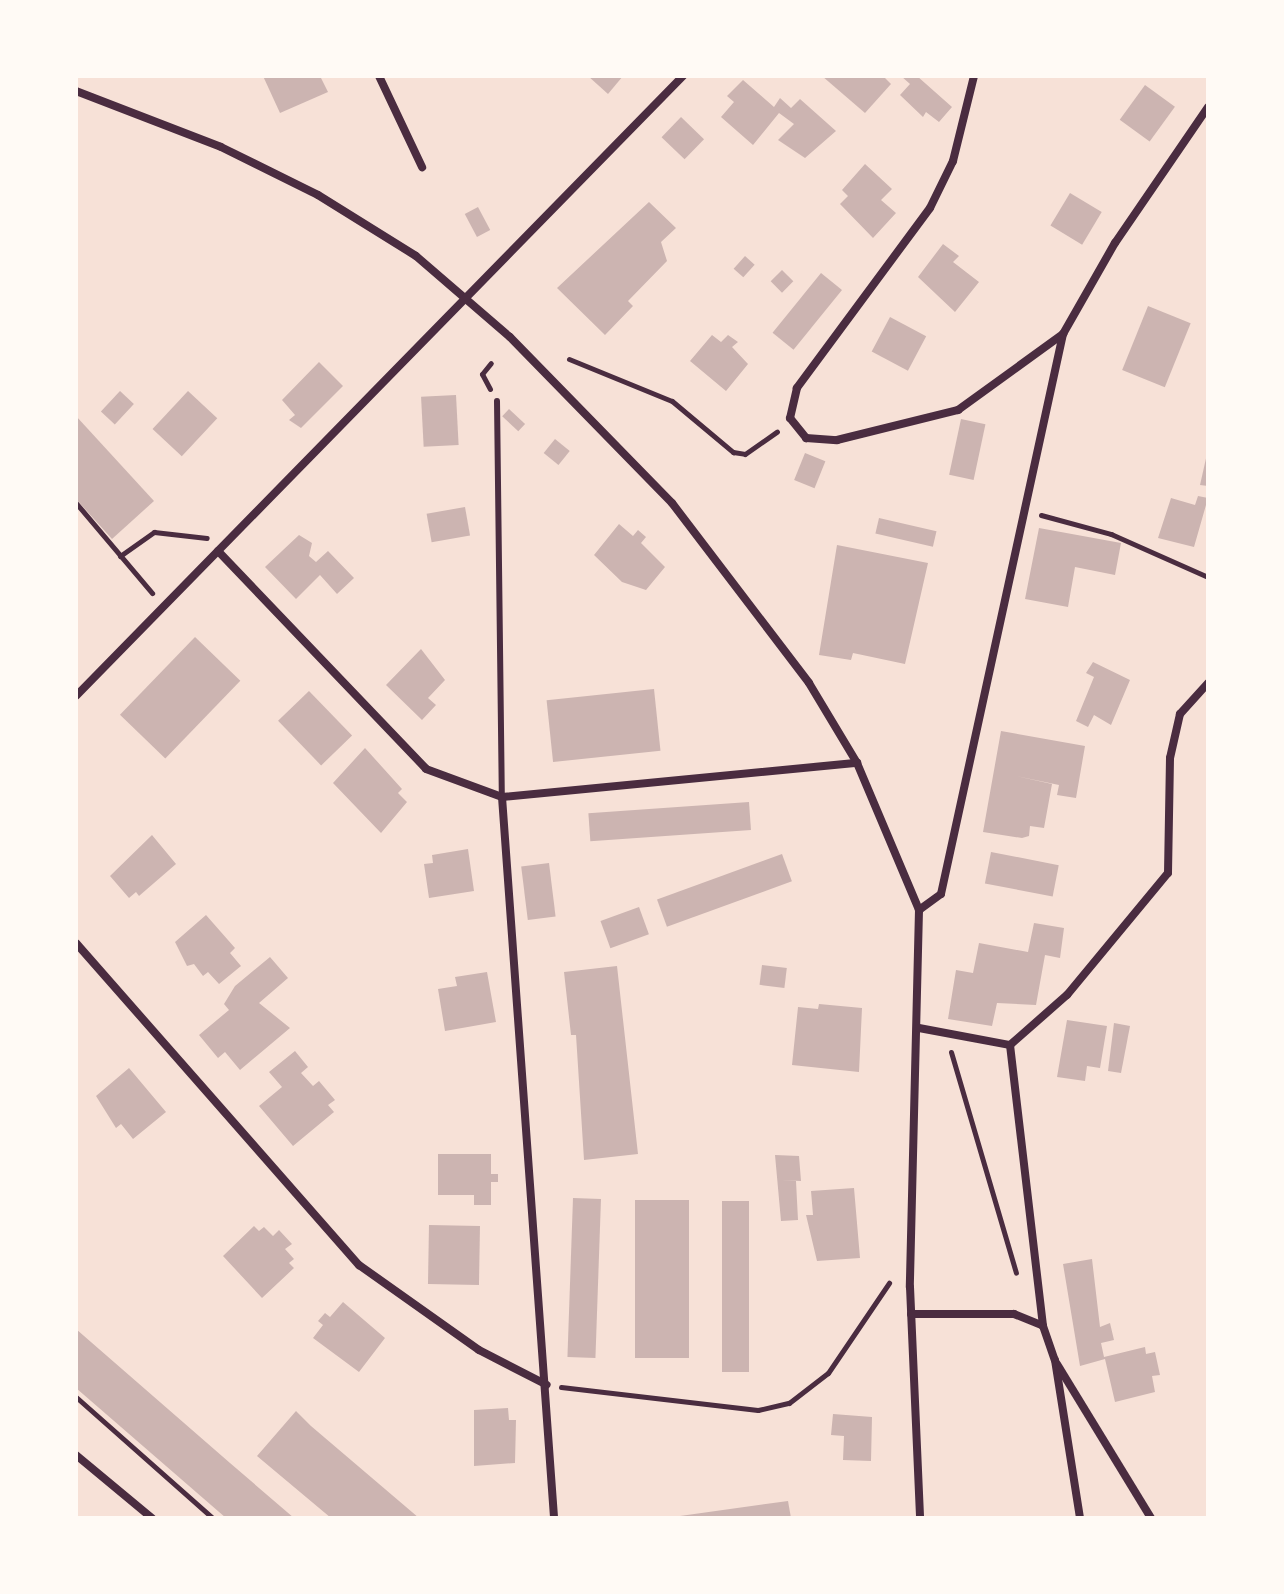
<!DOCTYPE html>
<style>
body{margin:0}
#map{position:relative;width:1284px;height:1594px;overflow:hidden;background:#f7e1d7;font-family:Merriweather,serif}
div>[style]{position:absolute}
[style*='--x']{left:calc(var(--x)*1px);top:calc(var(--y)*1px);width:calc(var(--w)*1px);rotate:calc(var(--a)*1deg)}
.building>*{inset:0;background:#ccb4b1;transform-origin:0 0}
.path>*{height:5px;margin:-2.5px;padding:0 2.5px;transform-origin:2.5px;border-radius:2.5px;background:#4a2c40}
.service>*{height:6px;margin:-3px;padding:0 3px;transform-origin:3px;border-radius:3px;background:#4a2c40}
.minor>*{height:8px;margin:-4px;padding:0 4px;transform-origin:4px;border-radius:4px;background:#4a2c40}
span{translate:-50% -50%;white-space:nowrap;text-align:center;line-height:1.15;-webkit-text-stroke:8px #fffaf5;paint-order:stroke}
.frame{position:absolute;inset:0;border:78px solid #fffaf5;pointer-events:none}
</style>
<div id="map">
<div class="building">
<div style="clip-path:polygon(263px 76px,320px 76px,328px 92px,280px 113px)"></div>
<div style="clip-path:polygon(588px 76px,623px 76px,608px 94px)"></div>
<div style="clip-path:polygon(822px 76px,883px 76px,891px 84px,865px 113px)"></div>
<div style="clip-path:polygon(901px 76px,917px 76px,952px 107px,939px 122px,926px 112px,923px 117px,900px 95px,910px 84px)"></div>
<div style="clip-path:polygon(743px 80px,774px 107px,780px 98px,791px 108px,800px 99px,836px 131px,805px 158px,778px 140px,794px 124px,779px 113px,753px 145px,721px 117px,734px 102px,727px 96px)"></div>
<div style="left:1145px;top:85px;width:37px;height:43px;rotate:36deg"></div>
<div style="left:681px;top:117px;width:32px;height:28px;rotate:44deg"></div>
<div style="clip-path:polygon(865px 164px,892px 189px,881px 200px,896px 213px,873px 238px,840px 204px,848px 196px,842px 190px)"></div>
<div style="left:1070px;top:193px;width:37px;height:38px;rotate:31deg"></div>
<div style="clip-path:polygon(649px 202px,676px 228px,661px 242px,667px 261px,628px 301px,633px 306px,605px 335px,557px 288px)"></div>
<div style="left:478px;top:207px;width:26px;height:15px;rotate:62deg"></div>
<div style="clip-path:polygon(943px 244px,959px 256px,953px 262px,979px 282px,955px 312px,918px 277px)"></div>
<div style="left:745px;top:256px;width:13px;height:17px;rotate:42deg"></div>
<div style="left:782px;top:270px;width:16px;height:16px;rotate:45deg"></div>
<div style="left:821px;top:273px;width:27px;height:77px;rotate:39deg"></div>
<div style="left:1148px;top:306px;width:46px;height:69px;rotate:22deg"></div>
<div style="left:890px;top:317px;width:41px;height:39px;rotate:28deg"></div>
<div style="clip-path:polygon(712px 335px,721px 342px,728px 335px,738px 342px,732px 347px,748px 364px,726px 391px,690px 361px)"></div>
<div style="clip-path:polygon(319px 362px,343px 386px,301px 428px,289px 420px,295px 415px,282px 400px)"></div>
<div style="left:120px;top:391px;width:19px;height:28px;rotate:43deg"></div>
<div style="left:188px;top:391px;width:40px;height:52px;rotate:43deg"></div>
<div style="left:456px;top:395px;width:50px;height:35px;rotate:87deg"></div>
<div style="left:509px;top:409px;width:22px;height:10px;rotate:43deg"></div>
<div style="clip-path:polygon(76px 416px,154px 501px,112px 539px,76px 499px)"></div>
<div style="left:961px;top:419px;width:25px;height:57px;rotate:12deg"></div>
<div style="left:555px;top:439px;width:19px;height:18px;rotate:39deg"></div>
<div style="left:805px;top:453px;width:22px;height:29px;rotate:22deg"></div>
<div style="clip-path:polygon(1207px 454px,1208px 454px,1208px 486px,1200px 485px)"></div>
<div style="clip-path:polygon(1198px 496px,1208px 498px,1194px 547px,1158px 538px,1171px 498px,1195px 505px)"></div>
<div style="left:465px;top:507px;width:29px;height:39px;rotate:80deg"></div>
<div style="left:879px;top:518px;width:59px;height:16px;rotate:13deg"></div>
<div style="clip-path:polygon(619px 524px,633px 536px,638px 530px,646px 537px,641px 543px,665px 567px,646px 590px,622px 582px,594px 555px)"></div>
<div style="clip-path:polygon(1039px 528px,1121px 543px,1115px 575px,1075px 567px,1068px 607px,1025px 599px)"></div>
<div style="clip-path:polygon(299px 535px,312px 543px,309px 556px,316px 562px,328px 551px,354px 578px,337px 594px,320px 575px,296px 599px,265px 567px)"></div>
<div style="clip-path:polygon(837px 545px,928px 563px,905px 664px,853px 653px,851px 660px,819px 655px)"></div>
<div style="left:195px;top:637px;width:63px;height:108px;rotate:44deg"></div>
<div style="clip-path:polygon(421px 649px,445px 680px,428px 698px,436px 705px,422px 720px,386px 685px)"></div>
<div style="clip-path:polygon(1093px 662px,1130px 680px,1111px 725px,1094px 715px,1088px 727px,1076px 721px,1094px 677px,1086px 673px)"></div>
<div style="left:654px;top:689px;width:62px;height:108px;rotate:84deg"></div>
<div style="left:309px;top:691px;width:62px;height:43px;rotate:46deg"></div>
<div style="clip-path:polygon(1001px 731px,1085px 746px,1076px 798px,1057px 795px,1059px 785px,1016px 776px,1052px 784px,1044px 828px,1030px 826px,1029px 836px,1022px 838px,983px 832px)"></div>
<div style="clip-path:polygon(365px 748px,402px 789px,398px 793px,407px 802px,381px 833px,333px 783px)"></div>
<div style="left:749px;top:802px;width:28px;height:161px;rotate:86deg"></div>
<div style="clip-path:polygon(152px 835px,176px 864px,139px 896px,136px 892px,129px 898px,110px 876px)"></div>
<div style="clip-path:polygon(468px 849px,474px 891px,429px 898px,424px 864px,433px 863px,432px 855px)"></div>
<div style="left:991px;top:852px;width:69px;height:32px;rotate:11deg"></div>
<div style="left:782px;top:854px;width:29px;height:133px;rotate:70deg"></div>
<div style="left:549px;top:863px;width:54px;height:28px;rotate:83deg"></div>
<div style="left:639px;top:907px;width:29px;height:41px;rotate:70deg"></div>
<div style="clip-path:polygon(206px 915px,235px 948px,230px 953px,241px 966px,219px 984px,208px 972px,203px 976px,194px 964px,187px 966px,175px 942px)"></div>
<div style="clip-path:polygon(1034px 923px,1064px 928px,1060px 958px,1045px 955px,1036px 1005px,997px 1003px,992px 1026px,948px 1019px,956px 970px,973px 973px,979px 943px,1028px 952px)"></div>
<div style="clip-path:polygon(270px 957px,288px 978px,259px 1003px,290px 1028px,240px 1070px,225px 1052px,218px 1058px,199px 1035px,229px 1010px,224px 1004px,235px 986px)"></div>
<div style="left:762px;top:965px;width:25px;height:20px;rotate:7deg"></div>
<div style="clip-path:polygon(617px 966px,638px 1154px,584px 1160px,576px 1035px,571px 1035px,564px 972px)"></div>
<div style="clip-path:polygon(487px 972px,496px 1022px,445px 1031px,438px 989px,457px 986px,455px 977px)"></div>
<div style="clip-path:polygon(819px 1004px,862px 1008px,859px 1072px,792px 1065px,798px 1007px,818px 1009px)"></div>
<div style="clip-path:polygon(1067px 1020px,1107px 1026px,1100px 1068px,1087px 1066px,1085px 1081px,1057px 1077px)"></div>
<div style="clip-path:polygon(1114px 1023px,1130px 1026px,1121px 1073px,1108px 1071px)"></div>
<div style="clip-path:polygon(295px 1051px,308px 1067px,301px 1073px,313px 1086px,319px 1081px,335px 1100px,328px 1105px,334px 1112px,293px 1146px,259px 1106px,282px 1087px,269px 1072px)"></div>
<div style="clip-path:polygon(129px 1068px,166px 1112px,133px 1139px,121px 1124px,116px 1128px,96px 1096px)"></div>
<div style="clip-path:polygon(438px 1154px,491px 1154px,491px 1174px,498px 1174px,498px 1182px,491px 1182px,491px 1205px,474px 1205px,474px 1195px,438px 1195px)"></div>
<div style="clip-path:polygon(775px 1155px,799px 1156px,801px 1181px,781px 1180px,796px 1181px,798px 1220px,781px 1221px)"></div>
<div style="clip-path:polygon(854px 1188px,860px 1258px,817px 1261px,806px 1215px,813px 1215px,811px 1191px)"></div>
<div style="left:573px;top:1198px;width:28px;height:159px;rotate:2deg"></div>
<div style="left:635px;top:1200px;width:54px;height:158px"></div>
<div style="left:722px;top:1201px;width:27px;height:171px"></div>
<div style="left:429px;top:1225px;width:51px;height:59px;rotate:1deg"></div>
<div style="clip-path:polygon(254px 1226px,259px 1231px,264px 1227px,273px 1236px,279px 1230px,292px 1244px,285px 1249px,294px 1259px,289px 1263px,294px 1268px,262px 1298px,223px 1256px)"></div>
<div style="clip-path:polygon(1092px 1259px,1100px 1327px,1110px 1323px,1114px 1340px,1101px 1343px,1104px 1357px,1145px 1347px,1146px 1354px,1155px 1352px,1160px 1375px,1152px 1376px,1155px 1392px,1115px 1402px,1105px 1359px,1080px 1366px,1063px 1264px)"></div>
<div style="clip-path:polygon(343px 1302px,385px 1338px,359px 1372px,313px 1338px,323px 1325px,318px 1321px,325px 1313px,330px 1317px)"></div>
<div style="clip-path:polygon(76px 1329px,230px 1463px,294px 1518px,226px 1518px,76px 1388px)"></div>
<div style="clip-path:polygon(508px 1408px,509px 1420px,516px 1420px,515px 1463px,474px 1466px,474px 1410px)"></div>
<div style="clip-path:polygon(296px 1411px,311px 1426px,419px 1518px,331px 1518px,257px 1456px)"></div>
<div style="clip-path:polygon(833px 1414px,872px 1417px,871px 1461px,843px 1460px,844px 1436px,831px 1435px)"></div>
<div style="clip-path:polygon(788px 1501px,791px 1518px,680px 1518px,680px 1516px)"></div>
</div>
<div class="path">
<div style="--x:569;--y:359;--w:111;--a:22.2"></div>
<div style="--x:672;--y:401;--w:80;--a:39.9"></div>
<div style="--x:733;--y:452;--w:12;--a:9"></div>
<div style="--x:745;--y:454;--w:39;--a:-35"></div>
<div style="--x:490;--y:389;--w:17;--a:-118"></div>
<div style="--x:482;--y:374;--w:14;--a:-51"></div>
<div style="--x:76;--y:503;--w:118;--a:49.8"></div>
<div style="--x:1041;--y:515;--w:73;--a:15.2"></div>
<div style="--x:1111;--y:534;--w:106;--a:23.9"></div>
<div style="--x:120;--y:556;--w:42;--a:-35.2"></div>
<div style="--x:154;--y:532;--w:53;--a:6.5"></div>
<div style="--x:951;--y:1052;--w:230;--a:73.6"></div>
<div style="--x:561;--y:1387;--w:198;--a:6.7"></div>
<div style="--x:758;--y:1410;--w:32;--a:-13"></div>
<div style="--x:789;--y:1403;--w:49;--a:-37.6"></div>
<div style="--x:828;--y:1373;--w:109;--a:-55.9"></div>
<div style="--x:76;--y:1397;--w:183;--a:41.5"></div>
</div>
<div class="service">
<div style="--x:497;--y:401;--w:396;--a:89.3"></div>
</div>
<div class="minor">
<div style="--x:379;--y:76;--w:101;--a:64.7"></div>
<div style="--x:974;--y:76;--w:88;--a:103.9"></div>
<div style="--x:953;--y:161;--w:52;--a:116.1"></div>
<div style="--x:930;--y:208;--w:224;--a:126.5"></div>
<div style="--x:797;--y:388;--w:31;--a:103"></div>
<div style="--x:790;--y:418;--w:26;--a:51"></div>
<div style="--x:806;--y:438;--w:31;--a:4"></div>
<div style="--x:837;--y:440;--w:125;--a:-13.9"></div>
<div style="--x:958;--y:410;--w:130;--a:-35.9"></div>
<div style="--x:76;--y:91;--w:155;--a:21.1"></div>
<div style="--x:221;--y:147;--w:108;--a:26.3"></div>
<div style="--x:318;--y:195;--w:115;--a:31.9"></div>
<div style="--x:416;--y:256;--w:124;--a:40.8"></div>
<div style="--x:510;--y:337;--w:232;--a:45.7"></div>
<div style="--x:672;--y:503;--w:226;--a:52.7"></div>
<div style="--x:809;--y:683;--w:93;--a:59"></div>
<div style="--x:857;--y:763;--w:160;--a:67.1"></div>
<div style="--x:919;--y:910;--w:377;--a:91.4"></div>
<div style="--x:910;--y:1287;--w:231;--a:87.5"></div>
<div style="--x:218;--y:551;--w:301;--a:46.3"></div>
<div style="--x:426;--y:769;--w:81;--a:20.2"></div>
<div style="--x:502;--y:797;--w:357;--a:-5.5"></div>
<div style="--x:76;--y:696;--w:868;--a:-45.61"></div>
<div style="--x:502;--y:797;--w:723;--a:85.87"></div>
<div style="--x:919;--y:910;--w:27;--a:-36"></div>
<div style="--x:941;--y:894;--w:573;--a:-77.71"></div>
<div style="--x:1063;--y:334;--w:105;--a:-60.3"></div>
<div style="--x:1115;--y:243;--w:165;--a:-55.6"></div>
<div style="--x:76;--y:943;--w:429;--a:48.7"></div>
<div style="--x:359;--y:1265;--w:147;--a:35.3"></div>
<div style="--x:479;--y:1350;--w:76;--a:27.2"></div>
<div style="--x:919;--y:1028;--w:93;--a:10.6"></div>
<div style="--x:1010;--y:1045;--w:283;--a:83.3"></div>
<div style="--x:1010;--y:1045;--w:76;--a:-41.3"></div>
<div style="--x:1067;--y:995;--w:158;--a:-50.4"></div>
<div style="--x:1168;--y:873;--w:115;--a:-89"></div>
<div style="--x:1170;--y:758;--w:45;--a:-77.2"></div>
<div style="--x:1180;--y:714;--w:42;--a:-47.9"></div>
<div style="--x:911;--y:1314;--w:103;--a:0"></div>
<div style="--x:1014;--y:1314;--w:31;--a:22"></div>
<div style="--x:1043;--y:1326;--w:36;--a:71"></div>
<div style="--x:1055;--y:1360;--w:160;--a:81"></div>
<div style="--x:1057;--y:1364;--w:180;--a:58.6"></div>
<div style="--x:76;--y:1455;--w:99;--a:39.7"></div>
</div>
<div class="frame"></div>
</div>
